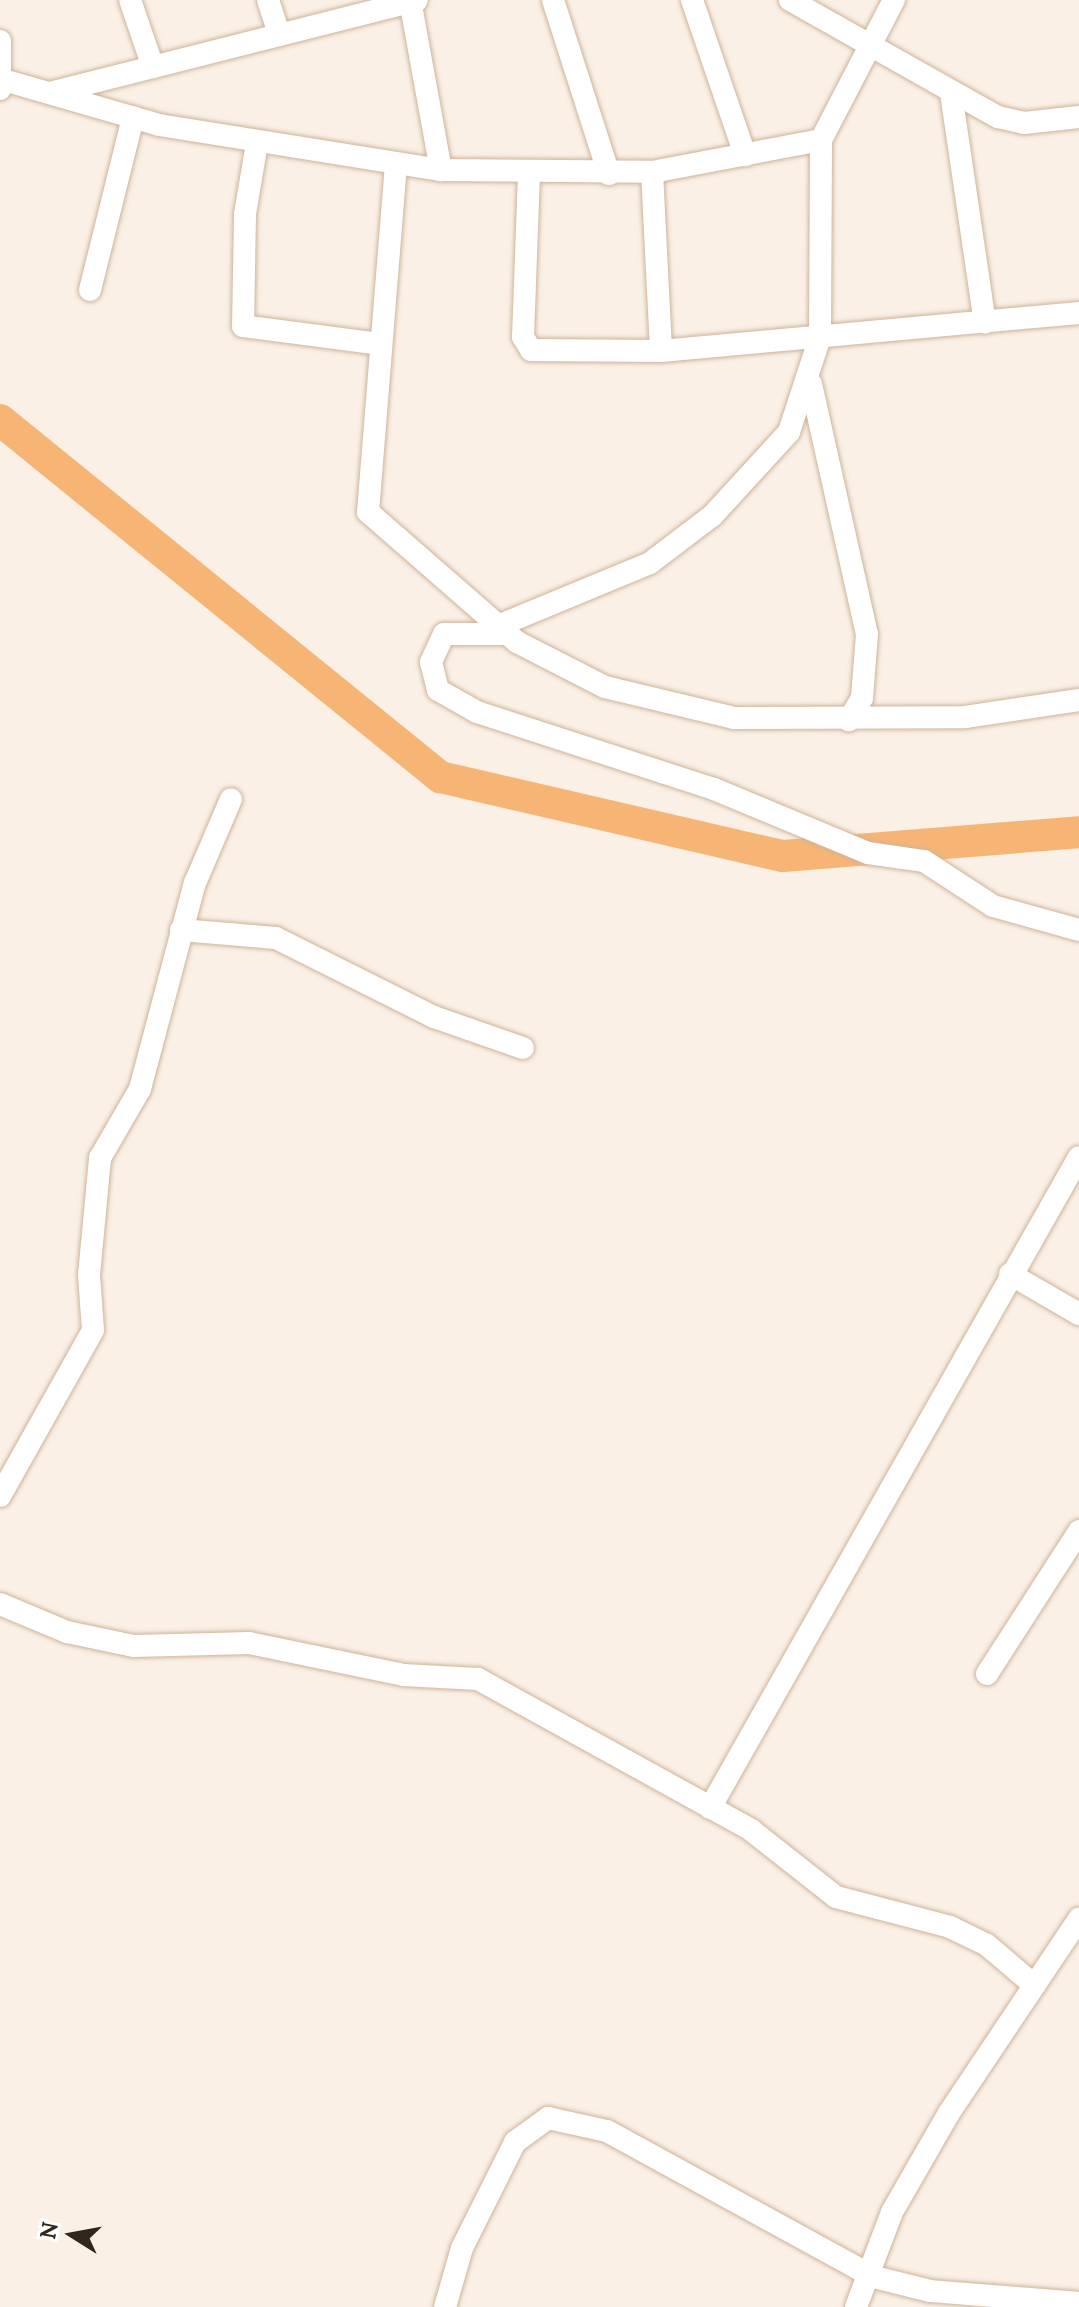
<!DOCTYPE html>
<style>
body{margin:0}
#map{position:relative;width:1079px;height:2307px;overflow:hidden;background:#fbf0e6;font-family:Lora,serif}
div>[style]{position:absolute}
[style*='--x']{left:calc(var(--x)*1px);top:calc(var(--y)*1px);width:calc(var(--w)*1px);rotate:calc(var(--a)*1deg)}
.river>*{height:32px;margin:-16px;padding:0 16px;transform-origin:16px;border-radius:16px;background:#f6b575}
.roads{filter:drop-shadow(0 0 2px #cdb39a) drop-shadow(0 0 2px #cdb39a)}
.minor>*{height:22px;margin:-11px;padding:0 11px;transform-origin:11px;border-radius:11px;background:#fff}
span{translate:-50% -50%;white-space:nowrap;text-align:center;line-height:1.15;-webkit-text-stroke:6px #fff;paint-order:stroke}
.north{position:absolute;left:32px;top:2195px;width:80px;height:80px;-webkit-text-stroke:6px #fff;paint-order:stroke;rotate:281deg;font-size:22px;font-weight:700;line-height:32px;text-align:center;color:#30261c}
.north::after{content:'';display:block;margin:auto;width:28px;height:36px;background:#30261c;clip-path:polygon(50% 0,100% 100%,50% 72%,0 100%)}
</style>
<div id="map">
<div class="river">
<div style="--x:0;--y:420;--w:567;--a:39.05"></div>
<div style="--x:440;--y:777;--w:352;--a:13"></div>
<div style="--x:783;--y:856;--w:297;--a:-4.6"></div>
</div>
<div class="roads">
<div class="minor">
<div style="--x:130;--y:0;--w:71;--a:71.1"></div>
<div style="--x:268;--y:0;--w:35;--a:72"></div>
<div style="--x:410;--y:0;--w:173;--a:79.7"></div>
<div style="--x:553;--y:0;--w:183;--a:72.2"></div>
<div style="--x:692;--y:0;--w:164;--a:71.1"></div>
<div style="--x:790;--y:0;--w:239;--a:29.4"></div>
<div style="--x:998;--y:117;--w:27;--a:13"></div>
<div style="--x:1024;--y:123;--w:55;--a:-6.2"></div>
<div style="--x:0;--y:41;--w:48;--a:90"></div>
<div style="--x:0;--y:79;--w:166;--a:16.1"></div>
<div style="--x:159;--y:125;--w:286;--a:9.1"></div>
<div style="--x:441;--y:170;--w:211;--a:0.5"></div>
<div style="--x:652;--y:172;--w:172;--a:-10.7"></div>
<div style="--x:54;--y:92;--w:374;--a:-14.2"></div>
<div style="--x:951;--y:93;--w:232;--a:81.6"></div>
<div style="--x:257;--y:143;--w:72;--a:99.6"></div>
<div style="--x:245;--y:214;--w:112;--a:91"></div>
<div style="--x:243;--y:326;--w:138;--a:7.5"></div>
<div style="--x:396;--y:164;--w:349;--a:94.6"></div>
<div style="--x:368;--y:512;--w:198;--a:41.1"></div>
<div style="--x:517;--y:642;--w:99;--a:27.1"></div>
<div style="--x:605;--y:687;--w:133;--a:13.5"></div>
<div style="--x:734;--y:718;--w:231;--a:-0.2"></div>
<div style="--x:965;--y:717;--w:115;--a:-8.5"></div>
<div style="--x:652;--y:172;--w:179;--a:87.1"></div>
<div style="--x:529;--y:174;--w:163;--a:92.1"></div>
<div style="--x:523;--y:337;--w:15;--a:58"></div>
<div style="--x:531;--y:350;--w:130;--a:0.4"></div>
<div style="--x:661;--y:351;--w:420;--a:-5.2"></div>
<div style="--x:90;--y:290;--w:178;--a:-76"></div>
<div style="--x:811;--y:384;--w:256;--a:77.4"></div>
<div style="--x:867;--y:634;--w:64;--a:94.5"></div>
<div style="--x:862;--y:698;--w:26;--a:121"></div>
<div style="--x:498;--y:626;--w:165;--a:-22.5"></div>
<div style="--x:650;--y:563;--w:78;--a:-37.2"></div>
<div style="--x:712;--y:516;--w:114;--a:-47.5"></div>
<div style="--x:789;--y:432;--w:100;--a:-71.9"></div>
<div style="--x:820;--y:337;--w:197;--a:-89.7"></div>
<div style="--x:821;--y:140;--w:158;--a:-62.5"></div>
<div style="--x:508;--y:634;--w:64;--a:180"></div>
<div style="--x:444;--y:634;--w:31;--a:115"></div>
<div style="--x:431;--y:662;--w:29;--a:76"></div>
<div style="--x:438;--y:690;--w:45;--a:29.4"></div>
<div style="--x:477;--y:712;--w:249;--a:18"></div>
<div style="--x:714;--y:789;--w:167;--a:22.6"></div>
<div style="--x:868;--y:853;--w:57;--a:8.1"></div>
<div style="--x:924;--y:861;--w:82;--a:33.1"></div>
<div style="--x:993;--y:906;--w:89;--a:15.6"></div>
<div style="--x:181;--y:930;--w:95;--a:4.8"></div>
<div style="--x:276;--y:938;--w:177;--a:26.6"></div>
<div style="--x:434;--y:1017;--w:94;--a:19.2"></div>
<div style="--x:1010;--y:1274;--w:80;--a:30.1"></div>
<div style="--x:0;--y:1496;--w:190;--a:-60.7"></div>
<div style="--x:93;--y:1330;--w:55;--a:-94.2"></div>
<div style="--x:89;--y:1275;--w:118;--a:-84.6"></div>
<div style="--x:100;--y:1158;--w:80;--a:-59.9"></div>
<div style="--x:140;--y:1089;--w:213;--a:-75.1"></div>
<div style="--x:195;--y:883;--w:91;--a:-66.8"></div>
<div style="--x:0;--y:1604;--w:73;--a:22.7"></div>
<div style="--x:67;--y:1632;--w:68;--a:11.8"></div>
<div style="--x:134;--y:1646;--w:115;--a:-1.5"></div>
<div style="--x:249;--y:1643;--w:157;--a:11.7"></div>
<div style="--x:403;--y:1675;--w:75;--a:3.1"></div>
<div style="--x:478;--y:1679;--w:312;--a:28.9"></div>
<div style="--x:751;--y:1830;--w:108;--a:38.2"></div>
<div style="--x:836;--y:1897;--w:118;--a:14.7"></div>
<div style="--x:950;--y:1927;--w:41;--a:25.9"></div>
<div style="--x:987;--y:1945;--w:62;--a:40.4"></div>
<div style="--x:987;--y:1674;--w:170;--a:-57.2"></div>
<div style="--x:710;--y:1808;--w:748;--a:-60.45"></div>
<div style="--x:445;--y:2307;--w:61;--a:-73.9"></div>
<div style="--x:462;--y:2248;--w:119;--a:-63.4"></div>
<div style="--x:515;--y:2142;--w:41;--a:-36"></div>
<div style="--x:548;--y:2118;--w:60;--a:12.4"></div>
<div style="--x:607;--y:2131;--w:304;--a:28.7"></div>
<div style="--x:874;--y:2277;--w:58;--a:14"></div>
<div style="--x:930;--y:2291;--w:149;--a:4.6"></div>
<div style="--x:856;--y:2307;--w:102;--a:-69.2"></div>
<div style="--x:892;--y:2212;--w:114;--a:-60.1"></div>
<div style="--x:949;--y:2113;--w:234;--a:-56.2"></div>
</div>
</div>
<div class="north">N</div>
</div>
